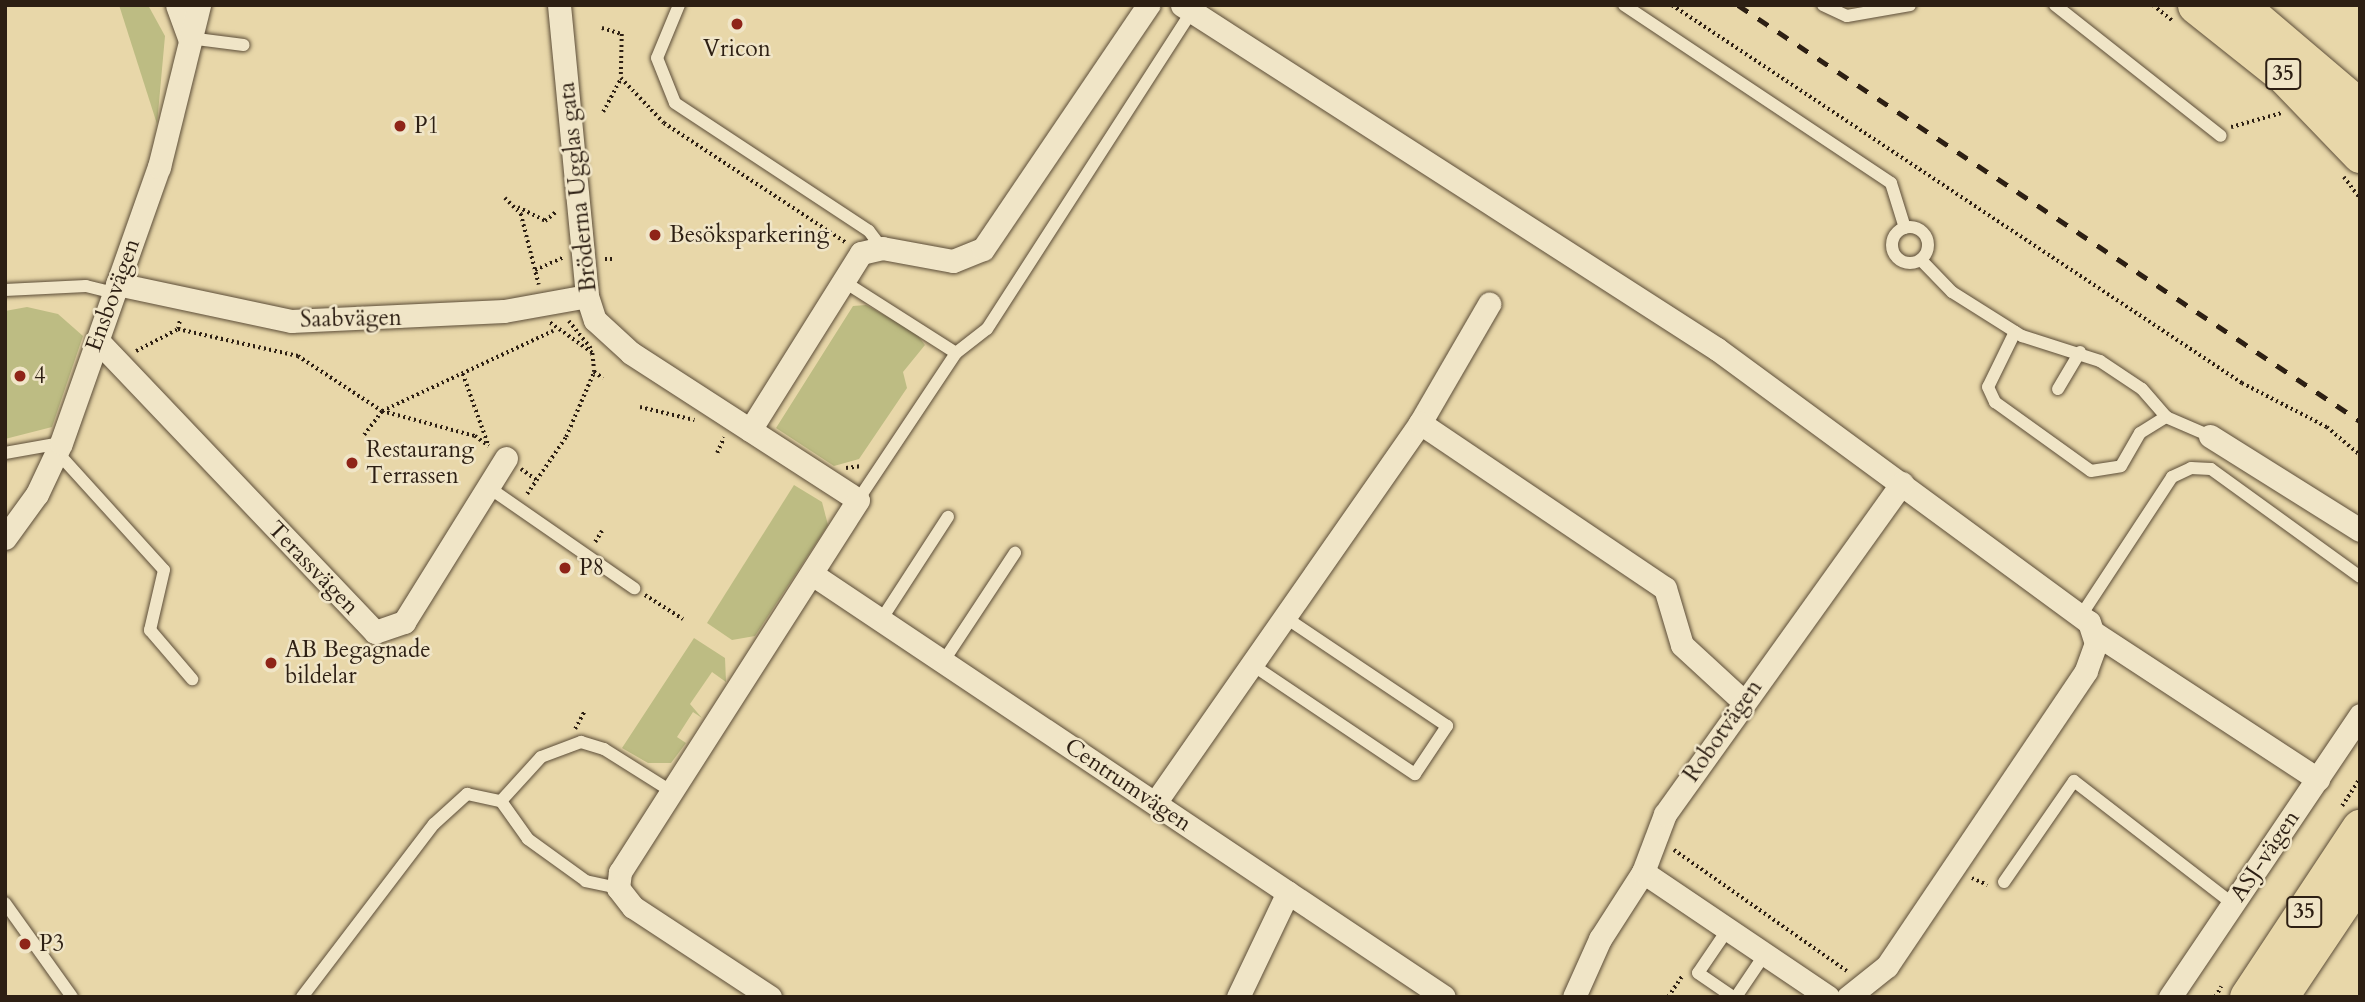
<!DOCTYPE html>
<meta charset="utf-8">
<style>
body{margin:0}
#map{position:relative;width:2365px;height:1002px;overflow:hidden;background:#e8d7a9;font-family:Cardo,serif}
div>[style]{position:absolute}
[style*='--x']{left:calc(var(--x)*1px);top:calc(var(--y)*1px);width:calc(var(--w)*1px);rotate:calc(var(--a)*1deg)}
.green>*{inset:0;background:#bdbc83}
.path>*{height:3.5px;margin-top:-1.75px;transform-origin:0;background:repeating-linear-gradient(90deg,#2d1f13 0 2px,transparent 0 5.5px)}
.roads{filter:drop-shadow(0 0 2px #5c4d38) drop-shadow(0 0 2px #5c4d38)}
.service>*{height:12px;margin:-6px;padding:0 6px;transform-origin:6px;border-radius:6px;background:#f0e5c7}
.service>.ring{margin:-6px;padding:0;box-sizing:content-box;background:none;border:12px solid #f0e5c7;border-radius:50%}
.minor>*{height:23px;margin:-11.5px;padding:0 11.5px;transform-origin:11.5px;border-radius:11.5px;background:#f0e5c7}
.primary>*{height:37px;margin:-18.5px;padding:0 18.5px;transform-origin:18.5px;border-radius:18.5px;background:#e8d7a9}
.rail>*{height:5px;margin-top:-2.5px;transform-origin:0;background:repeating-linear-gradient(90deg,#2d1f13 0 12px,transparent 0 24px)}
.dots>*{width:19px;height:19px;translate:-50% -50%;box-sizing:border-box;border:4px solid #f0e5c7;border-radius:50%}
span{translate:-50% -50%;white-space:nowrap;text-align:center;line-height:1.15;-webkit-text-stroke:5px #f0e5c7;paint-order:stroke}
.shield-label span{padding:2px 5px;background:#f0e5c7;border:2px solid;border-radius:5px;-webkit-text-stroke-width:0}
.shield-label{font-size:21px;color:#2d1f13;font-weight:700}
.poi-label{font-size:23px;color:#2d1f13}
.left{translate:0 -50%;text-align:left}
.street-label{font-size:23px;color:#2d1f13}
.frame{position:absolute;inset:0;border:7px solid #2d1f13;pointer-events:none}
</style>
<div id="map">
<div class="green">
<div style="clip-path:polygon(119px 5px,148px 5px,165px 36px,157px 124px)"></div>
<div style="clip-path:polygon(866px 305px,915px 332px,925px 345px,903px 372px,907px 388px,859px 459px,834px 466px,776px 428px,853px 306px)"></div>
<div style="clip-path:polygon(27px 307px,58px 314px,83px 336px,52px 427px,5px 439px,5px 311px)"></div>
<div style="clip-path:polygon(794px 485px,822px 502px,828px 525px,755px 636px,732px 640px,707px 623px)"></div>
<div style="clip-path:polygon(694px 638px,725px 658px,726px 682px,712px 672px,690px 704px,702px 718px,693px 712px,677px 737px,686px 743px,671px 763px,648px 763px,622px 748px)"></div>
</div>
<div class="path">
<div style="--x:1672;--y:5;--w:684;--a:33.55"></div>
<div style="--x:2242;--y:383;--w:96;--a:27.4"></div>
<div style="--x:2327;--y:427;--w:43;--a:40.3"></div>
<div style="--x:2153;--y:5;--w:26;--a:39"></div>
<div style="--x:602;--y:28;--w:21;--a:17"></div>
<div style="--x:622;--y:34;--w:44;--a:91.3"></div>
<div style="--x:621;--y:78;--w:62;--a:46.3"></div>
<div style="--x:664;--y:123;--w:217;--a:33.3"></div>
<div style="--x:603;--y:112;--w:38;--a:-62"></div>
<div style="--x:2231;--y:127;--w:53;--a:-15.4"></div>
<div style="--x:2344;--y:177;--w:26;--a:53"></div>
<div style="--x:505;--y:198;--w:23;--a:45"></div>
<div style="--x:521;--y:214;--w:73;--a:75.8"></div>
<div style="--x:518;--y:207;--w:30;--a:27"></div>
<div style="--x:545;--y:221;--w:16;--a:-40"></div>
<div style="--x:605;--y:259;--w:9;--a:0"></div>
<div style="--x:535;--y:270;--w:30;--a:-24"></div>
<div style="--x:569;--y:321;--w:36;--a:51"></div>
<div style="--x:178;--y:329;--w:123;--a:12.7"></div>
<div style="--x:298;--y:356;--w:100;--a:33.2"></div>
<div style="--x:382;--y:411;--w:189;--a:-25.1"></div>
<div style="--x:136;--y:351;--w:47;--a:-27.6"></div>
<div style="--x:178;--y:329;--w:10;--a:-79"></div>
<div style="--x:594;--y:372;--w:11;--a:34"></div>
<div style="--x:463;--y:374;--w:74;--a:70.3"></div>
<div style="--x:640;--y:407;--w:56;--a:13.5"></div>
<div style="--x:364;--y:435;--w:30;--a:-53"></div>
<div style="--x:382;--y:411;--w:96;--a:15"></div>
<div style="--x:475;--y:436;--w:17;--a:36"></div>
<div style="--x:717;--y:453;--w:17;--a:-66"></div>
<div style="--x:846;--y:468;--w:16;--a:-7"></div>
<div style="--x:521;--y:469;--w:19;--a:35"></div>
<div style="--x:527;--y:494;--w:69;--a:-55.6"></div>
<div style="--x:566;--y:437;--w:71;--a:-66.7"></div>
<div style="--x:594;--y:372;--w:19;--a:-96"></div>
<div style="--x:592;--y:353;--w:52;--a:-144.5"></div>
<div style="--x:595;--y:542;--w:13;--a:-58"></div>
<div style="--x:645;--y:595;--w:45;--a:32.3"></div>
<div style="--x:575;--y:729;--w:21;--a:-62"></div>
<div style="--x:2342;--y:806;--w:33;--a:-57"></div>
<div style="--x:1674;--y:850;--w:211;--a:35"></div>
<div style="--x:1972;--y:878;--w:17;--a:24"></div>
<div style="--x:1668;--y:997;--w:25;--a:-56"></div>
<div style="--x:2215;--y:997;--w:12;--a:-59"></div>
</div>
<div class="roads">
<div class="service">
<div style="--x:679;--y:5;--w:57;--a:112.5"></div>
<div style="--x:657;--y:58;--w:48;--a:68.2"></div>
<div style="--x:675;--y:103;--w:232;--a:33.4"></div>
<div style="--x:869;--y:231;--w:21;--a:53"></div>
<div style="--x:1624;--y:5;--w:321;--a:33.7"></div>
<div style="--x:1891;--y:183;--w:47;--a:72.7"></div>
<div style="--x:1823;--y:5;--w:26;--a:25"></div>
<div style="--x:1847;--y:16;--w:64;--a:-9.9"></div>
<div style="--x:2055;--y:5;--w:211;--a:38.3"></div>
<div style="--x:189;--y:38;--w:55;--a:7.3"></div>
<div class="ring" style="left:1892px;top:227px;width:24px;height:24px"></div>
<div style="--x:1921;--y:260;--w:45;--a:45.9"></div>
<div style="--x:1952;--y:292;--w:83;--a:32.2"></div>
<div style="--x:2022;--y:336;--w:82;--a:17.8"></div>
<div style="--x:2100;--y:361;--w:50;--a:33.7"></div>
<div style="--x:2142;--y:389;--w:37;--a:49"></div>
<div style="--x:843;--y:281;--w:134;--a:32.5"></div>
<div style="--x:5;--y:290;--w:81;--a:-2.8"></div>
<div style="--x:86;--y:286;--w:29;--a:14"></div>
<div style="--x:2015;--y:332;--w:61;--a:116.1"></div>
<div style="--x:1988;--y:387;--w:17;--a:65"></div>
<div style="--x:1995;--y:402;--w:118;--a:35.7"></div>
<div style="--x:2091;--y:471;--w:30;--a:-9"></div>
<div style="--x:2121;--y:466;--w:38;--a:-60"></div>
<div style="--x:2140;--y:433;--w:31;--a:-32"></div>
<div style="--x:2166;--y:417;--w:48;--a:23.4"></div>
<div style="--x:2058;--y:389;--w:43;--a:-59.3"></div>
<div style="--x:57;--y:452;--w:159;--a:47.8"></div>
<div style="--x:164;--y:570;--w:62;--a:103.1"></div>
<div style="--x:150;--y:630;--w:65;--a:49.4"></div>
<div style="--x:5;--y:453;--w:57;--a:-10.1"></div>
<div style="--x:488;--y:487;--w:178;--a:34.7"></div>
<div style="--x:858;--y:500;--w:177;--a:-56.3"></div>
<div style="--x:956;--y:353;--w:39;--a:-38"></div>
<div style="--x:987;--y:329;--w:378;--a:-57.2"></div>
<div style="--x:2082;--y:614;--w:164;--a:-56.7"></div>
<div style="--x:2172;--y:477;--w:21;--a:-25"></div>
<div style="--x:2191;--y:468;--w:20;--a:3"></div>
<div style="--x:2211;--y:469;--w:184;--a:35.9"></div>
<div style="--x:881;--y:620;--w:123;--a:-57"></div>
<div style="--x:943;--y:662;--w:131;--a:-56.6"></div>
<div style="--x:1254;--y:666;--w:194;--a:33.9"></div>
<div style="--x:1415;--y:774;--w:58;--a:-56.3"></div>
<div style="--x:1447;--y:726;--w:192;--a:-146.1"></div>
<div style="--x:2004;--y:882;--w:123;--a:-55.3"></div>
<div style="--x:2074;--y:781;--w:201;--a:37.7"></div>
<div style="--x:618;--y:888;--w:33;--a:-168"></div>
<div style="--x:586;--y:881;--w:72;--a:-144.1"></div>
<div style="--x:528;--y:839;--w:47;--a:-125.4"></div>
<div style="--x:501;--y:801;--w:59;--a:-47.7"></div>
<div style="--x:541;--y:757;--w:43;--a:-20.6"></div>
<div style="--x:581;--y:742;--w:24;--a:17"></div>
<div style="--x:604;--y:749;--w:77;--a:32.2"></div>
<div style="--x:5;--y:903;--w:115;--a:54.5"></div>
<div style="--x:1728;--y:929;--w:53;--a:124.3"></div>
<div style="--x:1698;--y:973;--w:42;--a:34.4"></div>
<div style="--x:302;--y:997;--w:218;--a:-52.7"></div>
<div style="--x:434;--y:824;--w:45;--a:-42.3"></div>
<div style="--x:467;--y:794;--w:35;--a:12"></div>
<div style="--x:1736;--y:997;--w:52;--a:-56"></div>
</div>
<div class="minor">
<div style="--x:177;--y:5;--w:35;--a:70"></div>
<div style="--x:559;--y:5;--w:292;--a:84.5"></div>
<div style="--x:587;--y:296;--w:25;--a:72"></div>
<div style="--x:595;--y:320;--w:49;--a:42.5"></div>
<div style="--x:631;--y:353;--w:270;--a:32.9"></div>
<div style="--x:858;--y:500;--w:442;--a:122.6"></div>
<div style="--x:620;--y:872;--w:16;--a:97"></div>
<div style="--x:618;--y:888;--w:24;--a:52"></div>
<div style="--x:633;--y:907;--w:164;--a:33.3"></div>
<div style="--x:1182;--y:5;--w:636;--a:32.74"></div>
<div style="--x:1717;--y:349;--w:461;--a:36.3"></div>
<div style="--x:2089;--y:622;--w:22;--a:72"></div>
<div style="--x:2096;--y:643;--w:30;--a:110"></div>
<div style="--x:2086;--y:671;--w:356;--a:124"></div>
<div style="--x:1887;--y:966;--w:50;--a:141.5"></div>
<div style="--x:117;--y:284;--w:178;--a:12"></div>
<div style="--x:291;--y:321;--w:213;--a:-2.7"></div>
<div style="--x:504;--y:311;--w:84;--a:-10.2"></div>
<div style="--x:97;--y:340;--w:403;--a:46.4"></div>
<div style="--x:375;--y:632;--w:31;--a:-19"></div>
<div style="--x:404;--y:622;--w:193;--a:-58.1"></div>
<div style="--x:1420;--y:423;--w:138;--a:-59.9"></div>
<div style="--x:750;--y:430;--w:209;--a:-57.9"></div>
<div style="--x:861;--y:253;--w:22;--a:-13"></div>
<div style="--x:882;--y:248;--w:72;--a:10.4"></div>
<div style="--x:953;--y:261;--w:32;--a:-22"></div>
<div style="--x:983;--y:249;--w:295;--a:-55.9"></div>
<div style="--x:2210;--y:436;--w:177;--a:32.1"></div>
<div style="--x:5;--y:538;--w:54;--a:-54"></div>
<div style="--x:37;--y:494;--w:56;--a:-64.8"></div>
<div style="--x:61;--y:443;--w:293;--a:-70.5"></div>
<div style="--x:159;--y:167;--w:167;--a:-76.1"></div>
<div style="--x:812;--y:574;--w:760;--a:33.79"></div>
<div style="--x:2093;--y:632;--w:269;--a:33.2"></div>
<div style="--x:1155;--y:803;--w:463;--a:-55.1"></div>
<div style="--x:1420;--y:423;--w:295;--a:34"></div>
<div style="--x:1665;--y:588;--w:59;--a:73.4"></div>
<div style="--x:1682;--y:645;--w:83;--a:42.6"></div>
<div style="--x:1643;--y:872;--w:223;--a:34"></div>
<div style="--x:1238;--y:997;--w:116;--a:-64.5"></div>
<div style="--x:1574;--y:997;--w:64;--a:-65.9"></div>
<div style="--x:1600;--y:939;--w:80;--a:-57.3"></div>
<div style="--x:1643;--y:872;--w:62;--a:-69.2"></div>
<div style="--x:1665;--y:814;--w:407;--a:-54.4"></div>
<div style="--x:2170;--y:997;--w:340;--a:-56"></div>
</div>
<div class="primary">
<div style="--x:2196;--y:5;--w:112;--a:38.5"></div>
<div style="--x:2284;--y:75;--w:110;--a:46.1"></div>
<div style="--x:2239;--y:5;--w:159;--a:40.4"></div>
<div style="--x:2248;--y:997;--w:203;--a:-56.5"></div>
<div style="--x:2279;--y:997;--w:146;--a:-56.2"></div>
</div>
</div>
<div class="rail">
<div style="--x:1738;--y:5;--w:748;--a:33.78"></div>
</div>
<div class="dots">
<div style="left:737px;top:24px;background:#8f2418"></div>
<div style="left:400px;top:126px;background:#8f2418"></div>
<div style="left:655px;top:235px;background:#8f2418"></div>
<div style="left:20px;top:376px;background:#8f2418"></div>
<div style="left:352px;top:463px;background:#8f2418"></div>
<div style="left:565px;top:568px;background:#8f2418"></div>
<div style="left:271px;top:663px;background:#8f2418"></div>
<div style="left:25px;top:944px;background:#8f2418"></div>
</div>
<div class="shield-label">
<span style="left:2283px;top:74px">35</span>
<span style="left:2304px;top:912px">35</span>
</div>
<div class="poi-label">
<span style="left:737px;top:49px">Vricon</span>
<span class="left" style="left:414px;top:126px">P1</span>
<span class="left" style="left:669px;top:235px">Besöksparkering</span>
<span class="left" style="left:34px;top:376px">4</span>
<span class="left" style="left:366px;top:463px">Restaurang<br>Terrassen</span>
<span class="left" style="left:579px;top:568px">P8</span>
<span class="left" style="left:285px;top:663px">AB Begagnade<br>bildelar</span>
<span class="left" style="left:39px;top:944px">P3</span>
</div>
<div class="street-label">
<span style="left:578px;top:187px;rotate:-96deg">Bröderna Ugglas gata</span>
<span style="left:113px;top:295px;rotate:-70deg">Ensbovägen</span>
<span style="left:351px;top:319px;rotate:-1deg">Saabvägen</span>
<span style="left:313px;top:568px;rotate:46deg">Terassvägen</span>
<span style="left:1723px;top:731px;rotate:-55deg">Robotvägen</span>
<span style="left:1128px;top:785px;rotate:34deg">Centrumvägen</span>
<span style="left:2265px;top:856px;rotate:-56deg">ASJ-vägen</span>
</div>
<div class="frame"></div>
</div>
